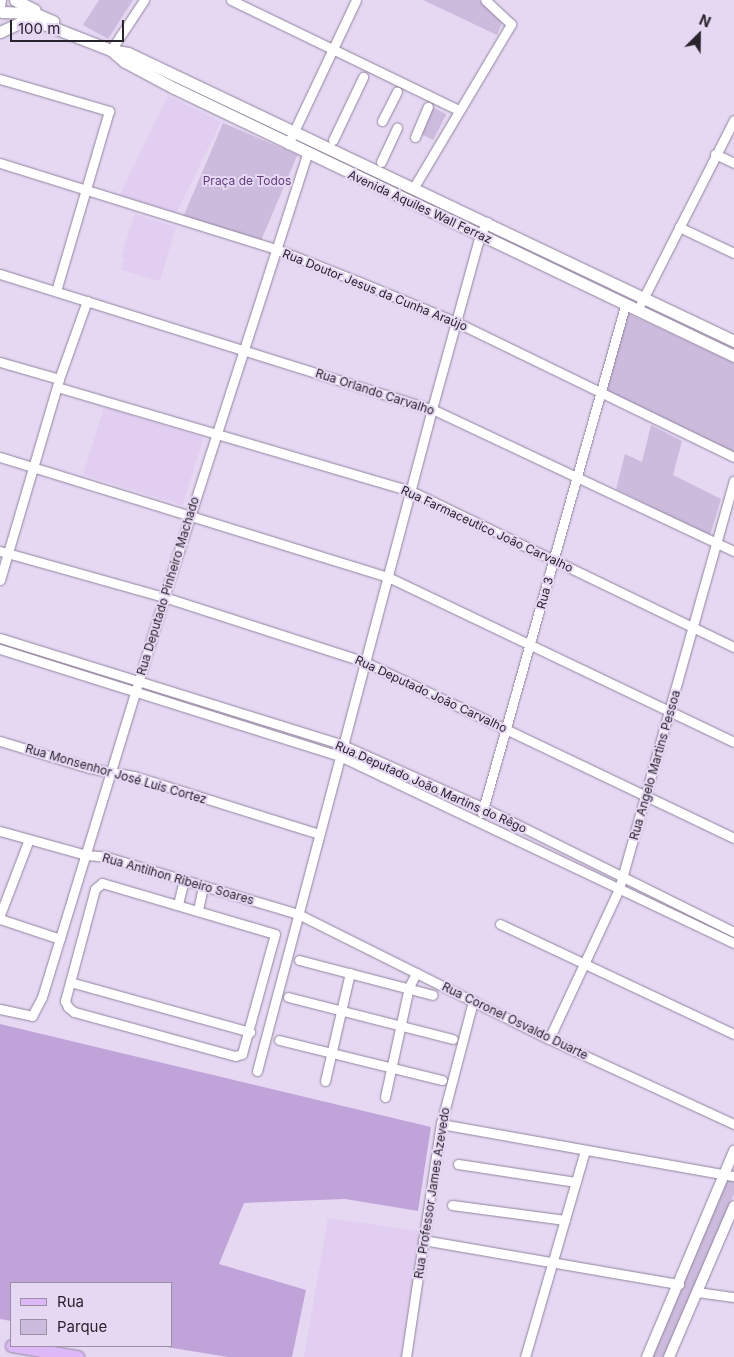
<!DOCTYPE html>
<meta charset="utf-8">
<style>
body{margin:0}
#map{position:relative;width:734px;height:1357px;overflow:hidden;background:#e6d8f3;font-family:Inter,sans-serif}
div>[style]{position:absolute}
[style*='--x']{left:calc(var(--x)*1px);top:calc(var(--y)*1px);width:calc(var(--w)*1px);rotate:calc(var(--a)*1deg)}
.built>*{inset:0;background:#e1cef1;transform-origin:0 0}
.green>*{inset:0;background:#cdbbde;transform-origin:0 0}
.forest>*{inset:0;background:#c0a4d9}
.roads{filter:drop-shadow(0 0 1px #91849d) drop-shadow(0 0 1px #91849d)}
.minor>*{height:9px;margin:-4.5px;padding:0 4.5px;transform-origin:4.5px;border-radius:4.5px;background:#fff}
.tertiary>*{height:10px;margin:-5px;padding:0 5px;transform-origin:5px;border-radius:5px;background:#fff}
.secondary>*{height:11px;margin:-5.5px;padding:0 5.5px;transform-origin:5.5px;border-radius:5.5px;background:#fff}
.primary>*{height:12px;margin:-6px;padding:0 6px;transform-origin:6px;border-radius:6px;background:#dcb8f8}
span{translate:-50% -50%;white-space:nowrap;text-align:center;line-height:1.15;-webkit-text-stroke:4px #e6d8f3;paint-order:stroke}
.park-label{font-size:12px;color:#623d7e}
.street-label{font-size:12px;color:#29232d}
.legend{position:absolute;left:10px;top:1282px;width:162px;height:65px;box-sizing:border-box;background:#e6d8f3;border:1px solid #9a90a4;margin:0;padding:6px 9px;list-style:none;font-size:15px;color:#29232d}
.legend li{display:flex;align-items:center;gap:10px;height:25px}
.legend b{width:25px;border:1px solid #9a90a4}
.north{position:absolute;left:674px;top:10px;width:50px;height:50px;-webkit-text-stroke:4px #e6d8f3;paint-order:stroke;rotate:23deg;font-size:14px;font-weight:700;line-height:20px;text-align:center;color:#29232d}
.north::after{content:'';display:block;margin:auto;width:18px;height:22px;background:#29232d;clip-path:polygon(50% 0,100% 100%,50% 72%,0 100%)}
.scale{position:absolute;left:10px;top:20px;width:114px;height:22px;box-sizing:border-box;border:2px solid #29232d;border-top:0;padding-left:6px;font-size:15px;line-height:18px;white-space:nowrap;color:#29232d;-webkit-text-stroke:4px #e6d8f3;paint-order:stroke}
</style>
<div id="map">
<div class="built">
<div style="left:168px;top:96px;width:59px;height:110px;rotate:26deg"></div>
<div style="clip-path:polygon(135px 214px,176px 227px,160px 281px,121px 270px,124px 259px,121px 257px)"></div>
<div style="left:104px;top:407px;width:104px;height:71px;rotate:17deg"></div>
<div style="clip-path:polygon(328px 1218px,420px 1231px,402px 1357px,304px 1357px)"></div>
</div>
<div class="green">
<div style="clip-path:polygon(99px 0,133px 0,108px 39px,83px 25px)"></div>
<div style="clip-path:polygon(423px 0,479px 0,502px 23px,497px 35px)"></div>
<div style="left:432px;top:107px;width:16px;height:29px;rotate:27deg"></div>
<div style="left:223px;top:123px;width:81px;height:102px;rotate:23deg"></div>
<div style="clip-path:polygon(625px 312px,734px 363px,734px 454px,603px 390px)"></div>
<div style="clip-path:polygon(651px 425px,682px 441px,673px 475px,721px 499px,710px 536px,616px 489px,625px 454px,642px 462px)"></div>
<div style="clip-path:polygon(734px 1180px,734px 1194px,665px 1357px,652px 1357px,727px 1181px)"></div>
</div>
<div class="forest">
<div style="clip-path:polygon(0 1024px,431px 1127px,418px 1211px,345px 1199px,244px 1203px,219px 1264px,306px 1290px,292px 1357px,228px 1357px,160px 1346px,171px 1346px,171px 1283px,11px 1283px,11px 1321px,0 1319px)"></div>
</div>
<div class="roads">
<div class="minor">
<div style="--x:231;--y:0;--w:253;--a:25.8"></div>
<div style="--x:111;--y:50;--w:60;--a:-56.6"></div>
<div style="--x:0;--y:79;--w:114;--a:16.4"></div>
<div style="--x:109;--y:111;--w:188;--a:106.4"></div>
<div style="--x:382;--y:121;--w:33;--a:-63"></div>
<div style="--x:415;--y:137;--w:33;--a:-67"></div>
<div style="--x:333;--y:140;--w:70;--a:-64.5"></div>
<div style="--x:288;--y:144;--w:159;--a:-64.7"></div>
<div style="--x:715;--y:154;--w:21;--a:25"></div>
<div style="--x:381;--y:162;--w:38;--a:-65"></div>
<div style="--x:0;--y:163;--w:289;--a:17.3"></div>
<div style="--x:276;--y:249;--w:87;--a:21.6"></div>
<div style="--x:357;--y:281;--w:107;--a:22.5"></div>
<div style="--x:456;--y:322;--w:309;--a:25.9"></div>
<div style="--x:414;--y:187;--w:190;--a:-59.2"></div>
<div style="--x:511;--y:24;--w:35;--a:-137"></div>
<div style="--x:679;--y:227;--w:61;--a:25.3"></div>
<div style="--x:0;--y:274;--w:453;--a:17.4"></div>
<div style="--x:432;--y:409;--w:334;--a:25.2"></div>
<div style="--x:641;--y:303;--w:205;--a:-63.1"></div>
<div style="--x:0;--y:362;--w:61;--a:16.1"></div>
<div style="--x:57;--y:387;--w:369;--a:16.4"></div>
<div style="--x:411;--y:491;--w:359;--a:25.8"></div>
<div style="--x:0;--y:457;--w:406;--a:17.2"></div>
<div style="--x:388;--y:577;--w:383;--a:25.5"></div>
<div style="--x:0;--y:551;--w:170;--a:15.7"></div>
<div style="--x:164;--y:597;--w:211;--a:17.9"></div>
<div style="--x:365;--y:662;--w:409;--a:25.5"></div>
<div style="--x:0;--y:580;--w:209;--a:-73.6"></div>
<div style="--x:59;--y:379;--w:83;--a:-70.3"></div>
<div style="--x:0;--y:638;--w:359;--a:17.3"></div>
<div style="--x:343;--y:745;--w:154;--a:24.1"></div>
<div style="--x:484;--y:808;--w:279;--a:26.4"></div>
<div style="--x:0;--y:649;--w:356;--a:17.5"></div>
<div style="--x:340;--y:756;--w:436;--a:25.4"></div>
<div style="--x:0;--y:741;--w:93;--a:16.9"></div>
<div style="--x:89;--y:768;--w:46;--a:10.1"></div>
<div style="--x:134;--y:776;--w:194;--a:17.4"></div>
<div style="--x:482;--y:813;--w:527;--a:-74.25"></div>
<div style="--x:0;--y:831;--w:89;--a:15.6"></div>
<div style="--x:86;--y:855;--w:21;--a:5"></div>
<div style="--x:107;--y:857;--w:199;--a:16.6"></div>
<div style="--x:298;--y:914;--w:280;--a:26.5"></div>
<div style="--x:549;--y:1039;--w:204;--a:24.7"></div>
<div style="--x:102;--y:883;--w:180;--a:16.4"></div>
<div style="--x:275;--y:934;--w:124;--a:105.4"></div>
<div style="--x:242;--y:1054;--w:7;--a:164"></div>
<div style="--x:235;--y:1056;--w:167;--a:-164.7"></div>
<div style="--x:74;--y:1012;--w:8;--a:-140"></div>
<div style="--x:68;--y:1007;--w:7;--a:-117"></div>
<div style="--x:65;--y:1001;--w:116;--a:-75"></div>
<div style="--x:95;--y:889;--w:9;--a:-41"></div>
<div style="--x:178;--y:904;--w:25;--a:-76"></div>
<div style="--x:198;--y:910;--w:25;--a:-78"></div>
<div style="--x:0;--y:915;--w:81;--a:-69.1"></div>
<div style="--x:0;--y:919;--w:63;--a:18.4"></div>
<div style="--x:500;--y:924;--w:259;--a:25.2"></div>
<div style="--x:299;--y:960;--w:138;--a:14.6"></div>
<div style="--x:70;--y:982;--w:187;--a:15.5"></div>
<div style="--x:288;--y:997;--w:170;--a:14.3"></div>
<div style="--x:0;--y:1009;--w:33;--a:12"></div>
<div style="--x:32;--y:1016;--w:21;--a:-62"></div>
<div style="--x:42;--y:997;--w:418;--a:-73"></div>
<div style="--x:164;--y:597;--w:466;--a:-72.1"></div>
<div style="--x:549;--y:1039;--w:166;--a:-65"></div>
<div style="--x:619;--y:889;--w:424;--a:-74.3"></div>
<div style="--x:279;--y:1040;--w:168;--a:13.8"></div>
<div style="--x:257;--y:1071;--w:685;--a:-75.19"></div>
<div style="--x:432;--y:409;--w:180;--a:-74.6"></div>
<div style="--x:480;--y:235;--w:15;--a:-62"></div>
<div style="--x:325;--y:1081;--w:111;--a:-77"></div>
<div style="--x:385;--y:1097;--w:113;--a:-77.7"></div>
<div style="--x:409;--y:987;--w:16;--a:-63"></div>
<div style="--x:441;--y:1124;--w:298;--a:10.1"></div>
<div style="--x:458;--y:1164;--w:119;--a:8.7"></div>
<div style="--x:452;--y:1205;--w:114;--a:7.6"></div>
<div style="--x:423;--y:1240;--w:260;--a:9.8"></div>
<div style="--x:697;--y:1292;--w:37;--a:8"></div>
<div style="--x:406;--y:1357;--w:236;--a:-81.5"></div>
<div style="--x:441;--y:1124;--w:127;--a:-75.4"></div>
<div style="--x:525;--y:1357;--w:215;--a:-73.8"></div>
</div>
<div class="tertiary">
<div style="--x:0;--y:8;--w:8;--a:-83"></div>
<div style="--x:647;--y:1357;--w:224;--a:-67.1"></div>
<div style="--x:669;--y:1357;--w:164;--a:-66.7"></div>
</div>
<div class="secondary">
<div style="--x:15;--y:0;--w:22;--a:27"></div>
<div style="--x:2;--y:12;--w:32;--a:2"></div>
<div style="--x:34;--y:13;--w:21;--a:23"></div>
<div style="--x:0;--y:32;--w:21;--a:-25"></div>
<div style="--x:19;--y:23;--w:25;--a:2"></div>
<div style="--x:44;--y:24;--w:72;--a:21.2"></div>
<div style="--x:111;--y:50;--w:17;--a:10"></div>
<div style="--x:128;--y:53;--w:671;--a:25.42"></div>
<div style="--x:111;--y:50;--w:18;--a:41"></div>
<div style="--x:125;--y:62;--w:55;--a:28"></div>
<div style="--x:174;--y:88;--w:621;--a:25.57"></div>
</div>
<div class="primary">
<div style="--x:12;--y:1346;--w:67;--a:9.5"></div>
</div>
</div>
<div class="park-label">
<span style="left:247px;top:181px">Praça de Todos</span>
</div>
<div class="street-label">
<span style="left:420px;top:207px;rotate:25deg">Avenida Aquiles Wall Ferraz</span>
<span style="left:375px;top:290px;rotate:22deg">Rua Doutor Jesus da Cunha Araújo</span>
<span style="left:375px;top:392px;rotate:18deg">Rua Orlando Carvalho</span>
<span style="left:487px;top:529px;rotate:25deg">Rua Farmaceutico João Carvalho</span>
<span style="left:168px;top:586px;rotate:-73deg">Rua Deputado Pinheiro Machado</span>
<span style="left:545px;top:593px;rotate:-75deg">Rua 3</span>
<span style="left:431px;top:694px;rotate:25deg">Rua Deputado João Carvalho</span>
<span style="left:655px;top:765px;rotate:-74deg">Rua Angelo Martins Pessoa</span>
<span style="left:116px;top:774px;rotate:16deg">Rua Monsenhor José Luis Cortez</span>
<span style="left:431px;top:787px;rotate:24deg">Rua Deputado João Martins do Rêgo</span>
<span style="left:178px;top:879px;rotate:16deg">Rua Antilhon Ribeiro Soares</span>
<span style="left:515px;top:1021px;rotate:26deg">Rua Coronel Osvaldo Duarte</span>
<span style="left:432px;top:1193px;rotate:-81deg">Rua Professor James Azevedo</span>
</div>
<ul class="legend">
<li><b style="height:6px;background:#dcb8f8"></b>Rua</li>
<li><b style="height:14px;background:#cdbbde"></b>Parque</li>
</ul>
<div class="north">N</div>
<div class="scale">100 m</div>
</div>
